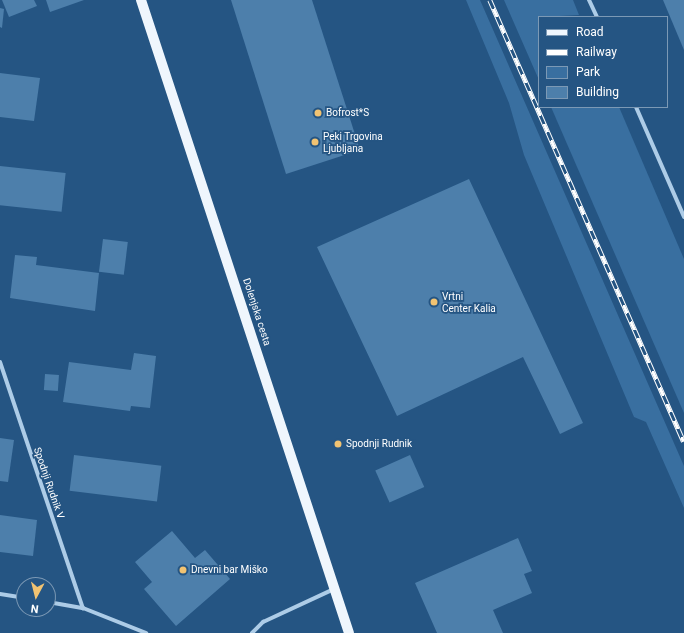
<!DOCTYPE html>
<meta charset="utf-8">
<style>
body{margin:0}
#map{position:relative;width:684px;height:633px;overflow:hidden;background:#255583;font-family:Roboto,sans-serif}
div>[style]{position:absolute}
[style*='--x']{left:calc(var(--x)*1px);top:calc(var(--y)*1px);width:calc(var(--w)*1px);rotate:calc(var(--a)*1deg)}
.green>*{inset:0;background:#396fa0}
.building>*{inset:0;background:#4d7fab;transform-origin:0 0}
.minor>*{height:4px;margin:-2px;padding:0 2px;transform-origin:2px;border-radius:2px;background:#adcce7}
.primary>*{height:10px;margin:-5px;padding:0 5px;transform-origin:5px;border-radius:5px;background:#eff6fd}
.rail>*{height:4.5px;margin-top:-2.25px;transform-origin:0;background:repeating-linear-gradient(90deg,#255583 0 9px,#fff 0 18px);box-sizing:border-box;border-block:1px solid #fff}
.dots>*{width:11px;height:11px;translate:-50% -50%;box-sizing:border-box;border:2px solid #255583;border-radius:50%}
span{translate:-50% -50%;white-space:nowrap;text-align:center;line-height:1.15;-webkit-text-stroke:3.5px #255583;paint-order:stroke}
.poi-label{font-size:10px;color:#fff}
.left{translate:0 -50%;text-align:left}
.street-label{font-size:10px;color:#fff}
.legend{position:absolute;left:538px;top:16px;width:130px;height:92px;box-sizing:border-box;background:#255583;border:1px solid #7c99b5;margin:0;padding:5px 7px;list-style:none;font-size:12px;color:#fff}
.legend li{display:flex;align-items:center;gap:8px;height:20px}
.legend b{width:20px;border:1px solid #7c99b5}
.north{position:absolute;left:16px;top:577px;width:40px;height:40px;box-sizing:border-box;background:#255583;border:1px solid #7c99b5;border-radius:50%;rotate:187deg;font-size:11px;font-weight:700;line-height:16px;text-align:center;color:#fff}
.north::after{content:'';display:block;margin:auto;width:14px;height:18px;background:#f1c372;clip-path:polygon(50% 0,100% 100%,50% 72%,0 100%)}
</style>
<div id="map">
<div class="green">
<div style="clip-path:polygon(466px 0,480px 0,684px 466px,684px 508px,646px 422px,634px 417px,524px 155px,509px 103px)"></div>
<div style="clip-path:polygon(504px 0,573px 0,579px 15px,539px 17px,539px 80px)"></div>
<div style="clip-path:polygon(551px 107px,619px 107px,684px 259px,684px 413px)"></div>
</div>
<div class="building">
<div style="clip-path:polygon(2px 0,34px 0,37px 6px,9px 17px)"></div>
<div style="clip-path:polygon(46px 0,84px 0,50px 12px)"></div>
<div style="clip-path:polygon(231px 0,312px 0,360px 150px,286px 174px)"></div>
<div style="clip-path:polygon(663px 0,684px 0,684px 50px)"></div>
<div style="clip-path:polygon(0 8px,4px 9px,2px 28px,0 27px)"></div>
<div style="clip-path:polygon(0 73px,40px 78px,34px 121px,0 117px)"></div>
<div style="left:0;top:166px;width:66px;height:39px;rotate:6deg"></div>
<div style="clip-path:polygon(469px 179px,583px 423px,560px 434px,523px 357px,397px 416px,317px 247px)"></div>
<div style="left:103px;top:239px;width:25px;height:33px;rotate:7deg"></div>
<div style="clip-path:polygon(15px 255px,37px 257px,36px 265px,99px 273px,95px 311px,10px 298px)"></div>
<div style="clip-path:polygon(134px 353px,156px 356px,150px 408px,131px 406px,130px 411px,63px 402px,69px 362px,131px 370px)"></div>
<div style="left:45px;top:374px;width:14px;height:16px;rotate:4deg"></div>
<div style="clip-path:polygon(0 438px,14px 440px,8px 482px,0 481px)"></div>
<div style="left:74px;top:455px;width:88px;height:36px;rotate:7deg"></div>
<div style="left:410px;top:455px;width:35px;height:38px;rotate:66deg"></div>
<div style="clip-path:polygon(0 515px,37px 520px,33px 556px,0 552px)"></div>
<div style="clip-path:polygon(172px 531px,195px 558px,205px 550px,230px 579px,176px 626px,144px 589px,152px 582px,135px 562px)"></div>
<div style="clip-path:polygon(518px 538px,532px 571px,524px 574px,532px 593px,493px 610px,503px 633px,437px 633px,415px 583px)"></div>
</div>
<div class="minor">
<div style="--x:589;--y:0;--w:19;--a:65"></div>
<div style="--x:636;--y:107;--w:120;--a:66.4"></div>
<div style="--x:0;--y:362;--w:260;--a:71.4"></div>
<div style="--x:0;--y:594;--w:24;--a:9"></div>
<div style="--x:48;--y:602;--w:36;--a:10"></div>
<div style="--x:83;--y:608;--w:68;--a:21.6"></div>
<div style="--x:252;--y:633;--w:16;--a:-45"></div>
<div style="--x:263;--y:622;--w:78;--a:-24.9"></div>
</div>
<div class="primary">
<div style="--x:141;--y:0;--w:666;--a:71.81"></div>
</div>
<div class="rail">
<div style="--x:490;--y:0;--w:482;--a:66.3"></div>
</div>
<div class="dots">
<div style="left:318px;top:113px;background:#f1c372"></div>
<div style="left:315px;top:142px;background:#f1c372"></div>
<div style="left:434px;top:302px;background:#f1c372"></div>
<div style="left:338px;top:444px;background:#f1c372"></div>
<div style="left:183px;top:570px;background:#f1c372"></div>
</div>
<div class="poi-label">
<span class="left" style="left:326px;top:113px">Bofrost*S</span>
<span class="left" style="left:323px;top:142px">Peki Trgovina<br>Ljubljana</span>
<span class="left" style="left:442px;top:302px">Vrtni<br>Center Kalia</span>
<span class="left" style="left:346px;top:444px">Spodnji Rudnik</span>
<span class="left" style="left:191px;top:570px">Dnevni bar Miško</span>
</div>
<div class="street-label">
<span style="left:257px;top:312px;rotate:72deg">Dolenjska cesta</span>
<span style="left:49px;top:483px;rotate:71deg">Spodnji Rudnik V</span>
</div>
<ul class="legend">
<li><b style="height:5px;background:#eff6fd"></b>Road</li>
<li><b style="height:5px;background:#fff"></b>Railway</li>
<li><b style="height:11px;background:#396fa0"></b>Park</li>
<li><b style="height:11px;background:#4d7fab"></b>Building</li>
</ul>
<div class="north">N</div>
</div>
